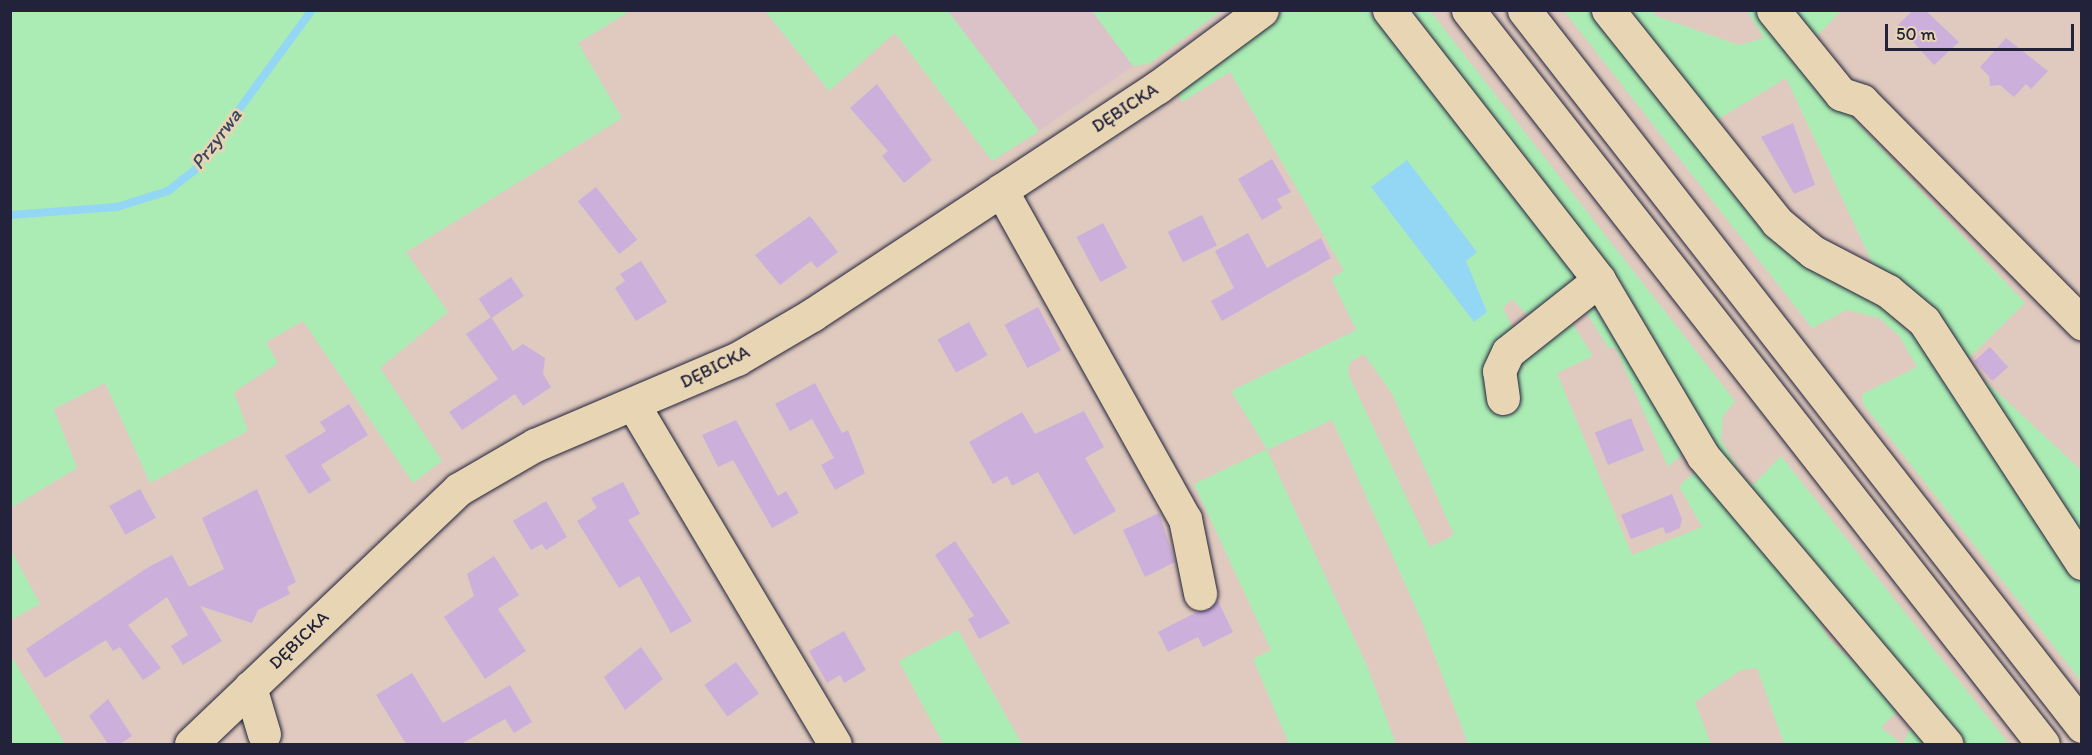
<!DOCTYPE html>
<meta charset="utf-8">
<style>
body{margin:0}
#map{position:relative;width:2092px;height:755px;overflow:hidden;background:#e0cabf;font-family:Itim,sans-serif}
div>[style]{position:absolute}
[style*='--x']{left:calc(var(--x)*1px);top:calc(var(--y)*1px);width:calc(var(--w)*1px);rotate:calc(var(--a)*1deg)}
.built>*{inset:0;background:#dac2c8}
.green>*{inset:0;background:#abecb4}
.water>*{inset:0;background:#93d7f5}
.stream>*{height:8px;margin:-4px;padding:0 4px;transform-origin:4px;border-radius:4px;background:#93d7f5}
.building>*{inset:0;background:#cdafdc;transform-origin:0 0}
.roads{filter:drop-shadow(0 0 2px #22223b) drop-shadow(0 0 2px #22223b)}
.minor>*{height:33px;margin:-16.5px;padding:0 16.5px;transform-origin:16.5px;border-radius:16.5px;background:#e8d5b3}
.highway>*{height:33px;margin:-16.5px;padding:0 16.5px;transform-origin:16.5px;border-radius:16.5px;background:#e8d5b3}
span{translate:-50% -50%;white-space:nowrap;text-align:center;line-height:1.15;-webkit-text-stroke:6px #e8d5b3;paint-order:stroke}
.street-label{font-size:18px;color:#22223b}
.water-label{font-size:20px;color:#394660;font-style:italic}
.frame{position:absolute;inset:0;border:12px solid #22223b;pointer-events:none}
.scale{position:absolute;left:1885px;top:24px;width:189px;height:27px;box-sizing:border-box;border:3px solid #22223b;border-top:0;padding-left:8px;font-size:18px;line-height:21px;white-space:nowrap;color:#22223b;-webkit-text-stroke:4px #e8d5b3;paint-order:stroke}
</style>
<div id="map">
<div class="built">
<div style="clip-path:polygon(948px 11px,1092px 11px,1133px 66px,1039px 131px)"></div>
</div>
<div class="green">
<div style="clip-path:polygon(10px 11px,630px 11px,578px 43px,622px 118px,406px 252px,448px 312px,380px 368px,442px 461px,413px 483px,303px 321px,266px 342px,278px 363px,234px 392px,248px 431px,150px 483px,105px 383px,54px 409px,77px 468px,11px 508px)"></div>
<div style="clip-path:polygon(765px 11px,948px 11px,1039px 131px,992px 161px,895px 33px,829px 91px)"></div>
<div style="clip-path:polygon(1092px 11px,1221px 11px,1149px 64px,1133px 66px)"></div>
<div style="clip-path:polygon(evenodd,1282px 11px,1369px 11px,1582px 274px,1529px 317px,1512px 299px,1503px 308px,1515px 333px,1514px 356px,1569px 318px,1593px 356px,1557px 373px,1632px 555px,1702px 527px,1679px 486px,1697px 470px,1804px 594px,1829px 639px,1892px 698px,1896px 713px,1881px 727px,1901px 744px,1784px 744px,1757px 668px,1741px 670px,1695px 702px,1711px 744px,1468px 744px,1422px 622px,1332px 420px,1267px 450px,1367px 666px,1396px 744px,1289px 744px,1253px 659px,1271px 650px,1194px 484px,1267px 449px,1231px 391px,1356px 330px,1331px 278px,1344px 271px,1230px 72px,1182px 102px,1177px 91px,1282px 11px,1364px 354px,1392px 394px,1454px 535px,1430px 547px,1348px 374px,1350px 362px,1364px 354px)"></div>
<div style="clip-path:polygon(1403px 11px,1430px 11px,1735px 401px,1723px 416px,1721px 440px,1741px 474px,1753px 485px,1781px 456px,2009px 744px,1956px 744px,1727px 471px)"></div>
<div style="clip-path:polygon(1564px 11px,1596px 11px,1866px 295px,1931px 350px,2081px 580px,2081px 681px,1863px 404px,1862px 394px,1917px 367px,1900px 337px,1879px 318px,1847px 310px,1812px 328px)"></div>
<div style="clip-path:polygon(1622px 11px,1656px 11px,1653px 15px,1739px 45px,1764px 38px,1747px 11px,1766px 11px,1846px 110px,2025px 303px,1965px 362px,2081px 470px,2081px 547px,1876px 271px,1786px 78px,1710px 124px)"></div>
<div style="clip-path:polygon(1789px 11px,1841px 11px,1814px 39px)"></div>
<div style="clip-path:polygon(1603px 298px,1686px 451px,1668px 467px,1615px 347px,1609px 349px,1585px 310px)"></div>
<div style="clip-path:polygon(11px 550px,40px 604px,11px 620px,10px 620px)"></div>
<div style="clip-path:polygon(958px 630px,1022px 744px,943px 744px,899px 661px)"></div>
<div style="clip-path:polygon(11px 656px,65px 744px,11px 744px)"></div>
<div style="clip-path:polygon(1912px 724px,1930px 744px,1903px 744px)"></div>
</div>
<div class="water">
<div style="clip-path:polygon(1407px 160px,1477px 252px,1466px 261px,1487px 312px,1474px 322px,1371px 187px)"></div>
</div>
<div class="stream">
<div style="--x:10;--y:215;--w:107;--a:-4.3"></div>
<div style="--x:117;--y:207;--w:53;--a:-17.4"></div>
<div style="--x:168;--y:191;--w:33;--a:-38"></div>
<div style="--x:194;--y:171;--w:200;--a:-53.8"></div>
</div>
<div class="building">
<div style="clip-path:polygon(1913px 10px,1925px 10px,1959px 42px,1934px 65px,1898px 25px)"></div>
<div style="clip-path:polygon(2006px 38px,2048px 71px,2031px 89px,2026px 84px,2014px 97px,2000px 85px,1990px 86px,1989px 76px,1980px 67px)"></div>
<div style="clip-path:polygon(877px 84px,932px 160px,904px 183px,882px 156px,888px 151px,850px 108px)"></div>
<div style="clip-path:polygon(1793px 123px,1815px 185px,1794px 194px,1761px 137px)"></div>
<div style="clip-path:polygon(1272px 159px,1291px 192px,1277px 199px,1282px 208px,1262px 220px,1238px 179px)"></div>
<div style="left:596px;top:187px;width:67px;height:23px;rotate:52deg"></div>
<div style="left:1202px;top:215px;width:34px;height:38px;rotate:64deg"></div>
<div style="clip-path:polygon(810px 216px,838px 252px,817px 268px,811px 261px,780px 285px,755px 255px)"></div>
<div style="left:1103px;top:223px;width:51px;height:30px;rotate:62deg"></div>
<div style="clip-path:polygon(1248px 233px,1267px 268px,1321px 238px,1331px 258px,1222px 321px,1211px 301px,1234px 288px,1215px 251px)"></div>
<div style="clip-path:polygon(641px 261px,667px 302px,636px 321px,615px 288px,625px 281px,620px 274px)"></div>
<div style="left:511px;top:277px;width:23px;height:39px;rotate:56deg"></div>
<div style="left:1038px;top:307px;width:49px;height:38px;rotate:62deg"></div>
<div style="clip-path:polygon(491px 317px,513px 351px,523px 344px,545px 358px,543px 374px,551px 387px,523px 406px,515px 394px,462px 430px,449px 412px,498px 379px,466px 334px)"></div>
<div style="left:969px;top:322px;width:38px;height:36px;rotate:61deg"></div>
<div style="left:1990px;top:347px;width:27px;height:21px;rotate:48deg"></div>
<div style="clip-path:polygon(815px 383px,842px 433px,848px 430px,865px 473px,835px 490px,821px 465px,834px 458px,812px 419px,790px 431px,775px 404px)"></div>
<div style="clip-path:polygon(349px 404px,368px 435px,321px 465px,331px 480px,309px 494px,285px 456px,326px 431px,320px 422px)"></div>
<div style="clip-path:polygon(1084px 411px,1104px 447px,1085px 458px,1116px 511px,1074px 535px,1038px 472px,1012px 486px,1007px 476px,993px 484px,969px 442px,1022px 412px,1035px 434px)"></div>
<div style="left:1631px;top:418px;width:35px;height:39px;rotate:68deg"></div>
<div style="clip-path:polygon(736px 420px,778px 496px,786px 491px,799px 513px,772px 528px,733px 460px,718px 467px,702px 435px)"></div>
<div style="clip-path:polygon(623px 482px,640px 514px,628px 520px,692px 621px,671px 633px,639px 576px,619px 588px,577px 521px,597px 508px,591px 498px)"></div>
<div style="left:140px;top:489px;width:33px;height:35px;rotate:61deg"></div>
<div style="clip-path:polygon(257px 489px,296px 582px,287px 587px,290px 594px,258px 610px,252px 623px,200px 606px,222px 641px,183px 665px,171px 646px,188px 635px,167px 597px,128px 625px,161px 668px,143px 680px,120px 647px,113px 651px,106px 640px,45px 678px,26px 649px,147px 568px,172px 555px,189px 587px,224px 569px,202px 518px)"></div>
<div style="clip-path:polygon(1672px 494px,1682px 519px,1680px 528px,1666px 534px,1663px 527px,1631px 539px,1621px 515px)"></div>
<div style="clip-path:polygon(546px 501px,567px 537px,546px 550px,542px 544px,531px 550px,513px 521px)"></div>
<div style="clip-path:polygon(1159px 513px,1175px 562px,1145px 577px,1123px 530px)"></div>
<div style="clip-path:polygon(955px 541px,1010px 623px,979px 639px,968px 619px,974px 616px,935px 555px)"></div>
<div style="clip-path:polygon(494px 556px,519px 595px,498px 609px,526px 651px,485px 679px,444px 617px,474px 596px,467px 574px)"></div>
<div style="clip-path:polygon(1218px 601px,1233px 632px,1203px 647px,1198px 637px,1168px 652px,1158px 632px)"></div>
<div style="clip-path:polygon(844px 631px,866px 670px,844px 683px,840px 675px,827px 683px,809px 651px)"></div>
<div style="clip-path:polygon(641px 647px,663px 679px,625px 710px,604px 677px)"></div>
<div style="left:736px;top:662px;width:39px;height:39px;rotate:54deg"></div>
<div style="clip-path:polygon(412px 673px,443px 723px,510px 685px,532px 722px,514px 733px,505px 719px,461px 744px,406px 744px,376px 695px)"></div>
<div style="clip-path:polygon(108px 699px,132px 736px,120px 744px,108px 744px,89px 716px)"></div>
</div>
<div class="roads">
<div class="minor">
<div style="--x:1389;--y:10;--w:342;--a:52.1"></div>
<div style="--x:1599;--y:280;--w:204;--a:59.4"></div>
<div style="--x:1703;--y:456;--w:377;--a:49.8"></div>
<div style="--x:1608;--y:10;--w:271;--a:51.4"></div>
<div style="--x:1777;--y:222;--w:47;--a:39.8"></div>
<div style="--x:1813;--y:252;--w:85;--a:27.5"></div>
<div style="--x:1888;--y:291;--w:47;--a:39.8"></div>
<div style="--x:1924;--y:321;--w:289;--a:56.9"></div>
<div style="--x:1773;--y:10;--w:108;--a:51"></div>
<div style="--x:1841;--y:94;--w:22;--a:18"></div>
<div style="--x:1862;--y:101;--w:313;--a:45.3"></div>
<div style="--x:1001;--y:190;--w:377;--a:60.8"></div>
<div style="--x:1185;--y:519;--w:76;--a:78.5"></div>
<div style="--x:1503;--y:398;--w:27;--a:-98"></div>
<div style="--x:1499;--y:371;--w:21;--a:-65"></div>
<div style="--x:1508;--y:352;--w:116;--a:-38.4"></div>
<div style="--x:633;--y:404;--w:395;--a:59.3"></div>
<div style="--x:250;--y:687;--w:49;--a:73.4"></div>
<div style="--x:191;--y:744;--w:370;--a:-43.6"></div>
<div style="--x:459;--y:489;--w:88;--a:-30.1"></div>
<div style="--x:535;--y:445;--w:220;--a:-23.1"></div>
<div style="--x:737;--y:359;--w:87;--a:-30.4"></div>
<div style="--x:812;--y:315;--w:414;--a:-33.4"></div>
<div style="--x:1158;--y:87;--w:129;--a:-36.5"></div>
</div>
<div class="highway">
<div style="--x:1468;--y:10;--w:932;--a:51.93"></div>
<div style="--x:1524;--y:10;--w:908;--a:52.07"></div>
</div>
</div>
<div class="street-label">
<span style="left:1125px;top:108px;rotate:-33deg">DĘBICKA</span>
<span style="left:715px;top:367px;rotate:-26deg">DĘBICKA</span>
<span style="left:299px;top:640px;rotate:-44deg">DĘBICKA</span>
</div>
<div class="water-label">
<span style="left:216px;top:139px;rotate:-53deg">Przyrwa</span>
</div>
<div class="frame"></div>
<div class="scale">50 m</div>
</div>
